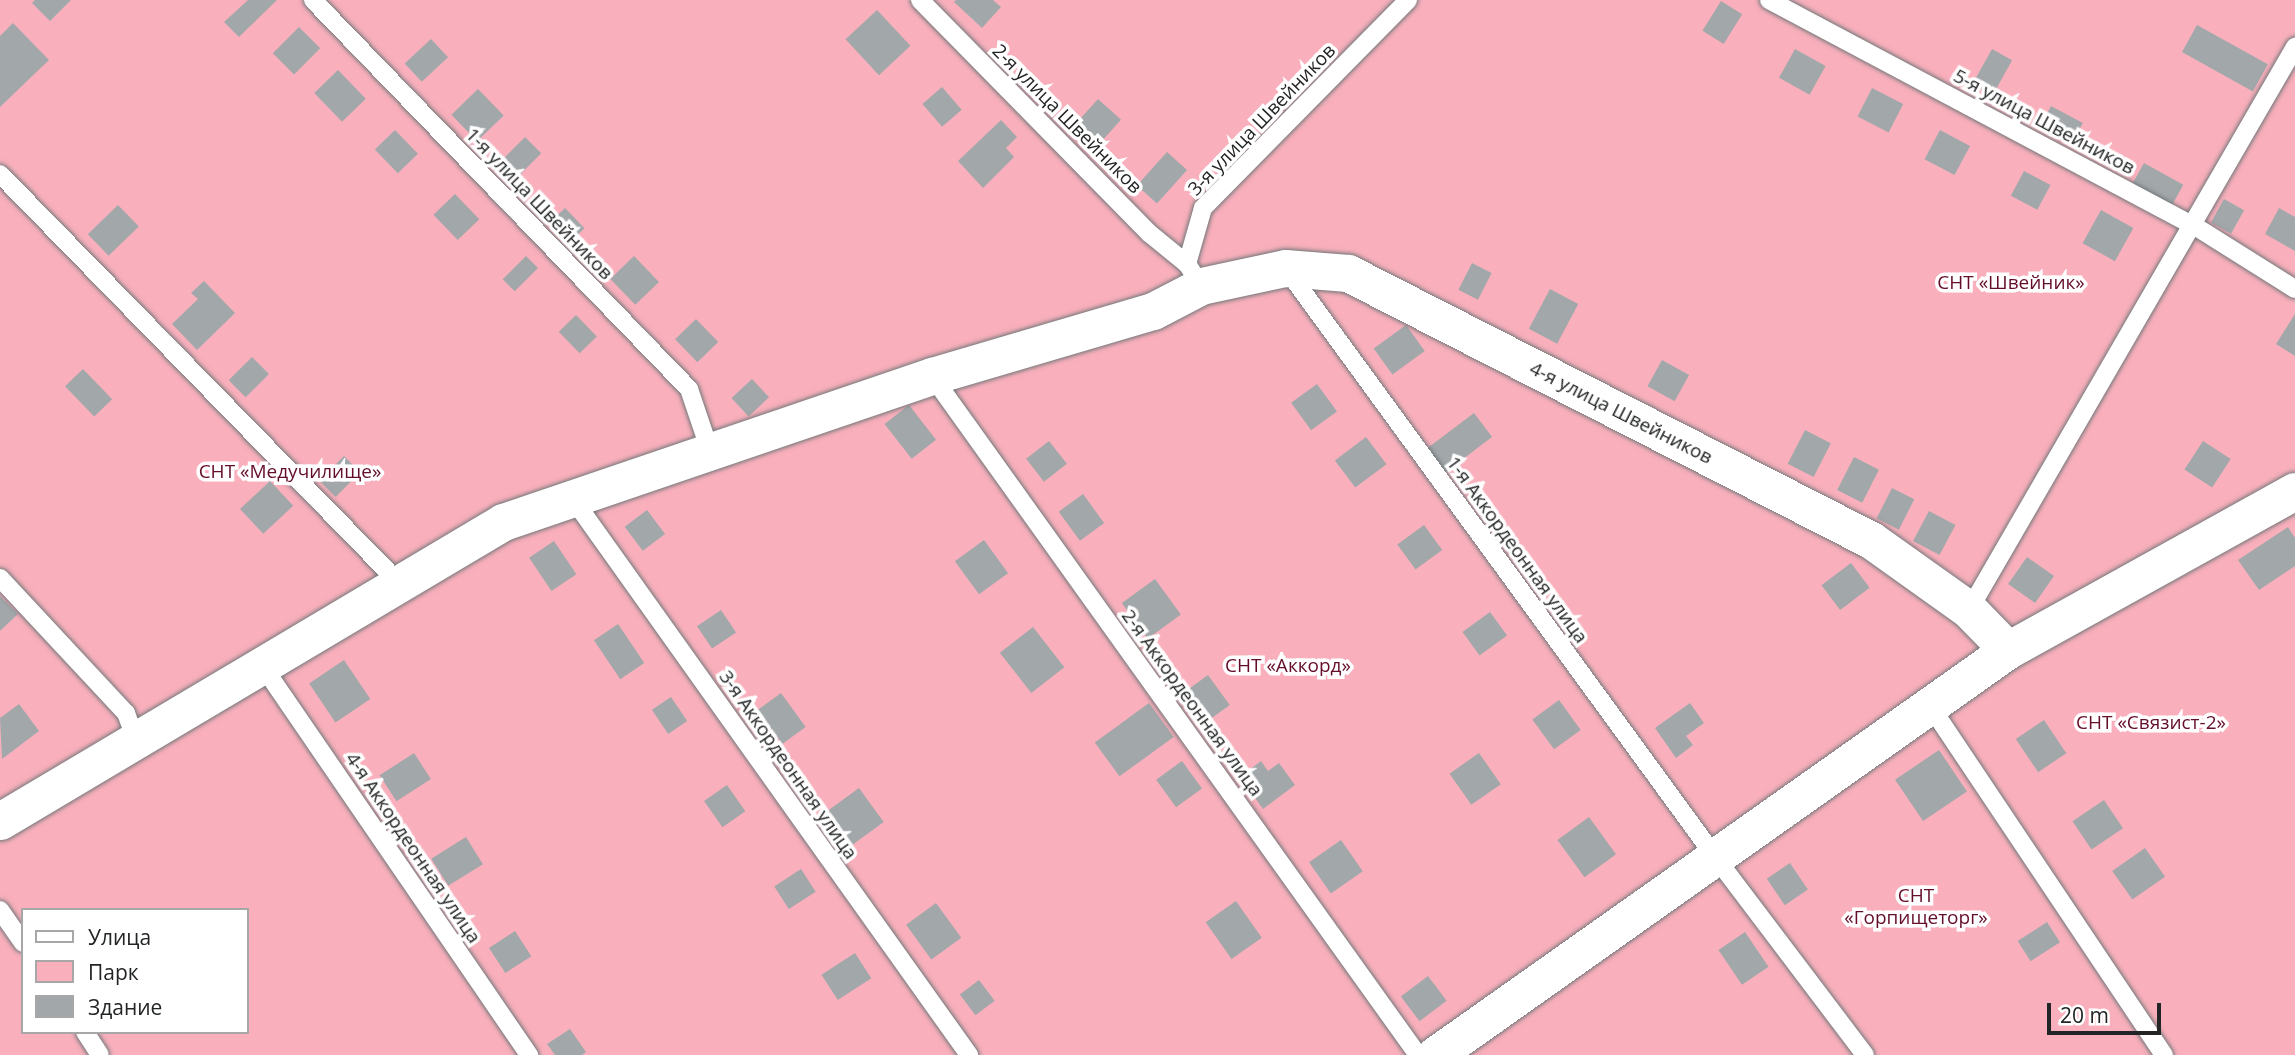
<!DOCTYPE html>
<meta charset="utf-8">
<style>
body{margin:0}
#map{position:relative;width:2295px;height:1055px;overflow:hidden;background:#e0e6e7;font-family:"Open Sans",sans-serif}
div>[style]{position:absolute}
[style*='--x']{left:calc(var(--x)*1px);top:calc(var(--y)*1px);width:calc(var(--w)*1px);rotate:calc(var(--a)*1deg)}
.green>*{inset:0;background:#f9b0bc}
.building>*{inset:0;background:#a2a8aa;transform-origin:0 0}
.roads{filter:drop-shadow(0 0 2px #73787a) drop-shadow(0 0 2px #73787a)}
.service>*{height:18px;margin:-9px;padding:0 9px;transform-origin:9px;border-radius:9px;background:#fff}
.minor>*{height:37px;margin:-18.5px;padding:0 18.5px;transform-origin:18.5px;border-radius:18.5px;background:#fff}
span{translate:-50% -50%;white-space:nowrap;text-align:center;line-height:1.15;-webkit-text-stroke:7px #fff;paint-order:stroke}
.street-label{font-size:19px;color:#222425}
.park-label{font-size:19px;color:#640e29}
.legend{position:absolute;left:21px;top:908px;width:228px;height:126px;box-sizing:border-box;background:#fff;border:2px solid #a7a7a8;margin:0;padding:9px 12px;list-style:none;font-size:21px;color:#222425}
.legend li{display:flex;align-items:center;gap:14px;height:35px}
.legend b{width:35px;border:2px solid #a7a7a8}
.scale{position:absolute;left:2047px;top:1003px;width:114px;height:32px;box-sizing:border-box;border:4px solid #222425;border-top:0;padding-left:9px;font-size:21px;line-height:24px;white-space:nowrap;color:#222425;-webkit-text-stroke:5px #fff;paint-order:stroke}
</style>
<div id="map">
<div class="green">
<div style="clip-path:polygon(evenodd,0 0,2295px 0,2295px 1055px,0 1055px,0 0,23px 910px,247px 910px,247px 1032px,23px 1032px,23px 910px)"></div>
</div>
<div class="building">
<div style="clip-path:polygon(35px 0,71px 0,50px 21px,32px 3px)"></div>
<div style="clip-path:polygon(248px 0,277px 0,239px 37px,224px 22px)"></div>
<div style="clip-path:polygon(956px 0,993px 0,1001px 7px,982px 28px,954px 2px)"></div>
<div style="left:1721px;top:1px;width:25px;height:35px;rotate:32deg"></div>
<div style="left:877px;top:10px;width:49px;height:43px;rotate:47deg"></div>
<div style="clip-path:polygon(13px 23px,49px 60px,0 107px,0 36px)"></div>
<div style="left:2197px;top:25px;width:81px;height:31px;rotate:29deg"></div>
<div style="left:299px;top:27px;width:30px;height:37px;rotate:45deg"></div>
<div style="left:431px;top:39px;width:25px;height:36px;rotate:47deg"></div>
<div style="left:1795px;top:49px;width:35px;height:33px;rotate:29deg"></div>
<div style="left:1992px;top:49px;width:23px;height:41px;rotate:29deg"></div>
<div style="left:338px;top:70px;width:40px;height:33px;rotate:46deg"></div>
<div style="left:942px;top:87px;width:30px;height:26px;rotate:49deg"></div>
<div style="left:1872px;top:88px;width:35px;height:32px;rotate:27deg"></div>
<div style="left:478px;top:89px;width:37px;height:37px;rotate:46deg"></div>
<div style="left:1098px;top:99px;width:31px;height:31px;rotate:42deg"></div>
<div style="left:2051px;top:106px;width:36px;height:22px;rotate:28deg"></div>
<div style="clip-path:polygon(1001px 120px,1017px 137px,1006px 148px,1014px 157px,983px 188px,958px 161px)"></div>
<div style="left:395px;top:130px;width:33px;height:28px;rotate:46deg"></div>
<div style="left:1940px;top:130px;width:34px;height:33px;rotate:28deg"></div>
<div style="left:525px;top:137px;width:23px;height:37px;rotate:45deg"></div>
<div style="left:1167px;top:152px;width:27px;height:45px;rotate:42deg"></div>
<div style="left:2144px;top:163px;width:45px;height:27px;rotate:29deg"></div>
<div style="left:2024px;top:171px;width:30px;height:28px;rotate:28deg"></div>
<div style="left:455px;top:194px;width:35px;height:30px;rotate:46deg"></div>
<div style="left:2224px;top:199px;width:23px;height:27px;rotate:29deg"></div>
<div style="left:118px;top:205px;width:30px;height:42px;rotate:46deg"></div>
<div style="left:565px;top:208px;width:28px;height:18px;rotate:46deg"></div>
<div style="clip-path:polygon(2279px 208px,2295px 217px,2295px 251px,2265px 234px)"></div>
<div style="left:2101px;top:210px;width:37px;height:38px;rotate:29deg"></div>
<div style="left:526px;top:256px;width:17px;height:33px;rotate:45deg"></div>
<div style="left:634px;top:256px;width:36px;height:33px;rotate:46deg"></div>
<div style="left:1472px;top:263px;width:22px;height:30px;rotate:27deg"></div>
<div style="clip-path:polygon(204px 281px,235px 313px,197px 350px,172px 324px,198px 299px,191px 293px)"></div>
<div style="left:1550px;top:289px;width:32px;height:45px;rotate:28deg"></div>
<div style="clip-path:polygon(2295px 314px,2295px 356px,2276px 344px)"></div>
<div style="left:576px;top:315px;width:30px;height:24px;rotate:46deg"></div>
<div style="left:696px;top:319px;width:32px;height:29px;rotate:46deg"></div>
<div style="left:1406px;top:325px;width:32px;height:40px;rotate:54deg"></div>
<div style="left:252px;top:357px;width:24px;height:33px;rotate:45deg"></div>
<div style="left:1662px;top:360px;width:31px;height:30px;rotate:29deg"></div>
<div style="left:83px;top:369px;width:42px;height:25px;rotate:46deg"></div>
<div style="left:752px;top:379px;width:25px;height:28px;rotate:47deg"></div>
<div style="left:1317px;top:384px;width:34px;height:32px;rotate:54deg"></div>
<div style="left:909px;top:405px;width:44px;height:31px;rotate:52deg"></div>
<div style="left:1474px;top:413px;width:30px;height:59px;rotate:53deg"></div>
<div style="left:1805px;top:430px;width:29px;height:38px;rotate:27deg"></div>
<div style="left:1366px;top:437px;width:34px;height:39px;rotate:53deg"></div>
<div style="left:1049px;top:441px;width:29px;height:29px;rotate:52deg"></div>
<div style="left:2203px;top:441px;width:33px;height:34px;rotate:33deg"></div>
<div style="left:344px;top:456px;width:23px;height:35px;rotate:45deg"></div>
<div style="left:1854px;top:457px;width:28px;height:37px;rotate:27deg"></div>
<div style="left:270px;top:481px;width:34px;height:41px;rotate:47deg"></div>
<div style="left:1892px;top:488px;width:25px;height:34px;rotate:27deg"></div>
<div style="left:1083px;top:494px;width:36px;height:30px;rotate:54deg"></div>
<div style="left:647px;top:510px;width:30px;height:28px;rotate:53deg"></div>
<div style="left:1929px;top:511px;width:30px;height:34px;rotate:28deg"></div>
<div style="left:1424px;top:525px;width:31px;height:33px;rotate:54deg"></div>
<div style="clip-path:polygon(2288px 527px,2295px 538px,2295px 566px,2259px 590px,2238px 560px)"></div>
<div style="left:984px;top:540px;width:41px;height:36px;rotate:54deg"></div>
<div style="left:554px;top:541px;width:40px;height:30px;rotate:56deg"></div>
<div style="left:2027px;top:557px;width:33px;height:33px;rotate:35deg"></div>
<div style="left:1851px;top:563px;width:31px;height:37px;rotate:53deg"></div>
<div style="left:1155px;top:579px;width:44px;height:41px;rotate:54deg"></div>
<div style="clip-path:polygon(0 596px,18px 614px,0 631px)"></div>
<div style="left:721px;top:610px;width:27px;height:29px;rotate:56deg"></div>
<div style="left:1490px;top:612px;width:29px;height:34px;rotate:54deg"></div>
<div style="left:618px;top:624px;width:47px;height:29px;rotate:56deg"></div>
<div style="left:1033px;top:627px;width:51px;height:42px;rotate:52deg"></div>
<div style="left:344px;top:660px;width:47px;height:42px;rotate:56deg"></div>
<div style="left:1208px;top:675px;width:37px;height:29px;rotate:54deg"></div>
<div style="left:781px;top:693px;width:42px;height:29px;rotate:54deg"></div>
<div style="left:671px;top:697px;width:29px;height:23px;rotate:56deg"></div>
<div style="left:1559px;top:700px;width:37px;height:33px;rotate:54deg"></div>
<div style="left:1149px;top:703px;width:42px;height:67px;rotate:54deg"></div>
<div style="clip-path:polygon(1690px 703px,1704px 723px,1686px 736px,1693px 745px,1676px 758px,1655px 728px)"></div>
<div style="clip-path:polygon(19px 704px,39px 731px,2px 759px,0 718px)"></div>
<div style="left:2044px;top:720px;width:40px;height:34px;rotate:56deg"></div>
<div style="left:1939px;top:750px;width:50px;height:53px;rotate:56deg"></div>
<div style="left:414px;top:753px;width:31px;height:41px;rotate:57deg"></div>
<div style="left:1479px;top:753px;width:38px;height:36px;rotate:55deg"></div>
<div style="left:1182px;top:761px;width:34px;height:32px;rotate:54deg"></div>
<div style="clip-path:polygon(1261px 761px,1268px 771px,1279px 763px,1295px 785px,1263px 809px,1240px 777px)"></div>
<div style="left:727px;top:785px;width:32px;height:28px;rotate:55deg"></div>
<div style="left:859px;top:788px;width:42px;height:39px;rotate:54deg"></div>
<div style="left:2104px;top:800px;width:34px;height:38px;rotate:56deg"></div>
<div style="left:1589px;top:817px;width:46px;height:39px;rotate:54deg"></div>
<div style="left:466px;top:837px;width:32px;height:41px;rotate:58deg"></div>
<div style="left:1341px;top:840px;width:38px;height:39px;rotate:55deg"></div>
<div style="left:2145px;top:848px;width:35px;height:40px;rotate:55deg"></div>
<div style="left:1790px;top:863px;width:32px;height:28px;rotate:56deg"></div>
<div style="left:801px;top:869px;width:27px;height:32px;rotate:57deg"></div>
<div style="left:1236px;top:901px;width:45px;height:37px;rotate:55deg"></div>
<div style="left:936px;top:903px;width:43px;height:37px;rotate:54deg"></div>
<div style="left:2047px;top:922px;width:24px;height:35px;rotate:57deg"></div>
<div style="left:515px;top:931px;width:30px;height:31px;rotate:57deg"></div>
<div style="left:1745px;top:932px;width:42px;height:32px;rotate:56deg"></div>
<div style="left:855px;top:953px;width:30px;height:40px;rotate:57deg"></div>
<div style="left:1428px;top:976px;width:31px;height:34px;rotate:53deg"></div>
<div style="left:979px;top:980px;width:26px;height:24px;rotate:53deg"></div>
<div style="clip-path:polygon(570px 1029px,586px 1052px,582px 1055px,555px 1055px,547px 1044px)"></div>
</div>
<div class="roads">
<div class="service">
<div style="--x:313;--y:0;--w:541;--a:45.97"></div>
<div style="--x:689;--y:389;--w:65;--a:71.3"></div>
<div style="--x:920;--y:0;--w:327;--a:45.5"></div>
<div style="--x:1149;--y:233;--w:49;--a:39.2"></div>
<div style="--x:1769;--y:0;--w:480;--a:28"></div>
<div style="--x:2193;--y:225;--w:120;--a:32.1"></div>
<div style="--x:0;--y:174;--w:573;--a:45.71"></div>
<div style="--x:1287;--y:270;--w:728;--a:53.89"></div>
<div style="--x:1716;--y:858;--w:247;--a:52.9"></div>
<div style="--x:1201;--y:286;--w:26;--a:-122"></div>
<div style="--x:1187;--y:264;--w:58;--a:-74.1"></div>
<div style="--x:1203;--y:208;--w:292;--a:-45.4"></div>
<div style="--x:932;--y:376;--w:835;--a:54.41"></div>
<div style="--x:573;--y:499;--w:683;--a:54.54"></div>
<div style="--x:0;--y:578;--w:185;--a:47"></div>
<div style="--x:126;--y:713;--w:29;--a:70"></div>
<div style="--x:1969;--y:610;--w:651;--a:-59.93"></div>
<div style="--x:262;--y:665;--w:473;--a:55.6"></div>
<div style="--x:1931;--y:707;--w:419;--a:56.2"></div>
<div style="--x:0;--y:910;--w:40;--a:55.1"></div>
<div style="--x:85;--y:1032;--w:27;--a:57"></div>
</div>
<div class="minor">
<div style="--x:0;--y:821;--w:585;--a:-30.73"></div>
<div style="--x:503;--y:522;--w:453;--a:-18.8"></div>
<div style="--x:932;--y:376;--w:230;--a:-16.4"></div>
<div style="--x:1153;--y:311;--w:54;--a:-27.5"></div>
<div style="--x:1201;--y:286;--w:86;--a:-12.1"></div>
<div style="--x:1285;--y:268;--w:63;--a:4.5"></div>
<div style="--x:1348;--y:273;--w:587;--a:27.05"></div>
<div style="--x:1871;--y:540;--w:120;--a:35.5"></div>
<div style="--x:1969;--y:610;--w:56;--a:45.7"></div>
<div style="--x:1435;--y:1055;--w:702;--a:-35.25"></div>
<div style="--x:2008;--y:650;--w:328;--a:-29"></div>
</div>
</div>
<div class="street-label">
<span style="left:1067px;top:119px;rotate:45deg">2-я улица Швейников</span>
<span style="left:1262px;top:120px;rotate:-46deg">3-я улица Швейников</span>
<span style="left:2044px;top:122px;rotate:28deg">5-я улица Швейников</span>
<span style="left:539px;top:204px;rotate:46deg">1-я улица Швейников</span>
<span style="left:1621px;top:413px;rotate:27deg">4-я улица Швейников</span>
<span style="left:1517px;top:550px;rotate:54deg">1-я Аккордеонная улица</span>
<span style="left:1192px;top:703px;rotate:54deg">2-я Аккордеонная улица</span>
<span style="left:788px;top:765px;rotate:55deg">3-я Аккордеонная улица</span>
<span style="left:413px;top:848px;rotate:56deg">4-я Аккордеонная улица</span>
</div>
<div class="park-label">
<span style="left:2011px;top:283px">СНТ «Швейник»</span>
<span style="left:290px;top:472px">СНТ «Медучилище»</span>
<span style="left:1288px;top:666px">СНТ «Аккорд»</span>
<span style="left:2151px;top:723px">СНТ «Связист-2»</span>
<span style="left:1916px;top:907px">СНТ<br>«Горпищеторг»</span>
</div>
<ul class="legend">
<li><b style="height:9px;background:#fff"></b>Улица</li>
<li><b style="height:19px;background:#f9b0bc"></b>Парк</li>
<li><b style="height:19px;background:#a2a8aa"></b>Здание</li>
</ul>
<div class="scale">20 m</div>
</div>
